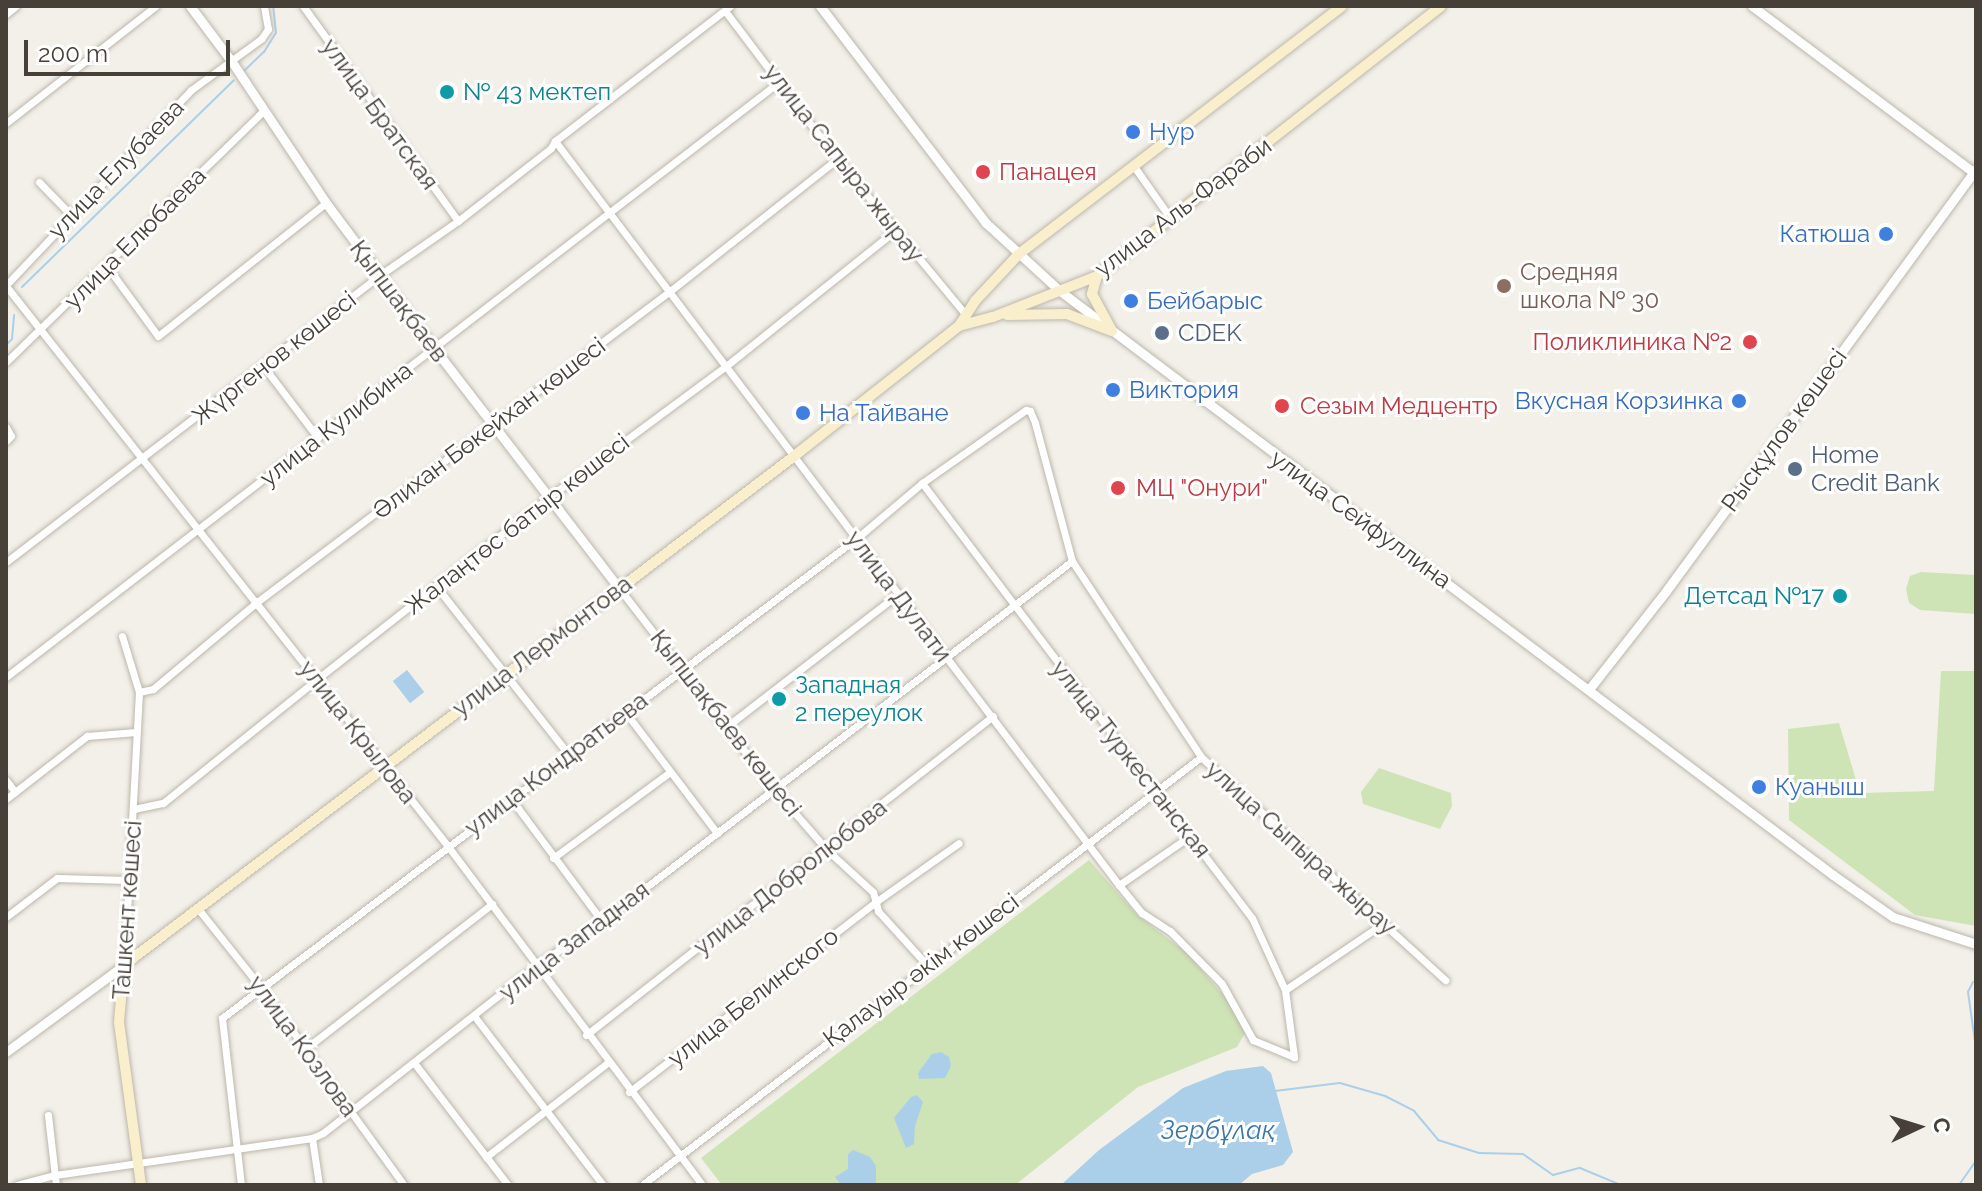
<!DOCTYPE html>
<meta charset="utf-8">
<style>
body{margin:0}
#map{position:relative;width:1982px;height:1191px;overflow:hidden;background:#f3f0e9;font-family:Raleway,sans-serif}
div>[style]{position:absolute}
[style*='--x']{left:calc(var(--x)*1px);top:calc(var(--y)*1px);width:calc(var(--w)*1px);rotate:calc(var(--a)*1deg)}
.green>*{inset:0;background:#cee3b6}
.water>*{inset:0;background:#abcfe9;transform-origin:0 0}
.stream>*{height:2px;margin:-1px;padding:0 1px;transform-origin:1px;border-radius:1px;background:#abcfe9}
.roads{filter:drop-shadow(0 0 2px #bdb7ac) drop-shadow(0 0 2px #bdb7ac)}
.minor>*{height:7px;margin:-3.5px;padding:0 3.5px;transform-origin:3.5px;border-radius:3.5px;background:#fff}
.tertiary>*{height:9px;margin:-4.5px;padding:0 4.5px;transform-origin:4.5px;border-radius:4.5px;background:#fff}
.secondary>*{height:10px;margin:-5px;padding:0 5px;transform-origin:5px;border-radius:5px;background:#f9efcc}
.dots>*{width:22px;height:22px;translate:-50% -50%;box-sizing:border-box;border:4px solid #fff;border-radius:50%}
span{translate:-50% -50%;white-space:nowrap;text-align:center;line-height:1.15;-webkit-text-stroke:6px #fff;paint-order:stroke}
.culture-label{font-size:24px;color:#0d838f}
.left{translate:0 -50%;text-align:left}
.right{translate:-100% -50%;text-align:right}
.street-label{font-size:24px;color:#464038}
.shop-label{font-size:24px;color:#366cbe}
.health-label{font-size:24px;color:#be3a42}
.education-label{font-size:24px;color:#785e54}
.service-label{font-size:24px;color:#4e5e75}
.water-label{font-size:26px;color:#3b78a7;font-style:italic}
.frame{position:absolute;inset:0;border:8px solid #464038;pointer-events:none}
.north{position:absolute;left:1878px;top:1087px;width:80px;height:80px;-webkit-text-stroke:6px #fff;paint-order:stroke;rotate:86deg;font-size:22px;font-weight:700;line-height:32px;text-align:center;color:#464038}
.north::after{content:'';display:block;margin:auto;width:28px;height:36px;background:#464038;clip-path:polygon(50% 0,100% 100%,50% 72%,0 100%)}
.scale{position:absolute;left:24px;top:40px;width:206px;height:36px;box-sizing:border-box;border:4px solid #464038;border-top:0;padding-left:10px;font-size:24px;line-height:28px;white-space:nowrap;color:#464038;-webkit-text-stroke:6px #fff;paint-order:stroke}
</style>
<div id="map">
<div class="green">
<div style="clip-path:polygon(1921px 572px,1976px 575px,1976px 614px,1920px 610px,1909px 603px,1906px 589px,1910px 576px)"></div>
<div style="clip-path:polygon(1941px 671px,1976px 671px,1976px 926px,1915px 915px,1789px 820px,1788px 729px,1839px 723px,1860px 793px,1934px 791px)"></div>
<div style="clip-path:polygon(1379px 768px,1451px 793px,1452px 806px,1440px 829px,1363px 804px,1361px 792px)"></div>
<div style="clip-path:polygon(1089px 860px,1137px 915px,1187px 953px,1224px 996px,1246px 1031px,1237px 1047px,1138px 1087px,1015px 1185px,722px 1185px,701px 1158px)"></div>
</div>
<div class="water">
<div style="left:407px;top:670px;width:28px;height:18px;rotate:52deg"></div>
<div style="clip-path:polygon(941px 1052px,949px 1057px,951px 1066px,945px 1078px,919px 1079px,918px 1073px,932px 1054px)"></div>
<div style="clip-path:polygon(1263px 1066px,1271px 1073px,1293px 1152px,1283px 1165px,1252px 1174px,1239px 1185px,1061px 1185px,1099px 1150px,1183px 1088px,1226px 1071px)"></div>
<div style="clip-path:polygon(917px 1095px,923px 1102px,915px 1126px,914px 1144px,906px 1148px,894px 1118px,911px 1097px)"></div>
<div style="clip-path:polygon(853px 1150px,870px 1157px,876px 1166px,876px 1185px,841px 1185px,835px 1177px,848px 1169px,848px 1154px)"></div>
</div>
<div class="stream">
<div style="--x:244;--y:71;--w:28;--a:-44"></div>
<div style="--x:264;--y:52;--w:22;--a:-58"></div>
<div style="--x:276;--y:33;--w:27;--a:-96"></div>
<div style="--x:22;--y:287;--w:296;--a:-44.3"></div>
<div style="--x:6;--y:345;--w:8;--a:-45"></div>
<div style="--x:12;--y:339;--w:24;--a:-85"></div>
<div style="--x:1973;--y:982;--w:11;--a:117"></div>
<div style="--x:1968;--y:992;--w:58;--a:82"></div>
<div style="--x:1275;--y:1091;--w:65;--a:-7"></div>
<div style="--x:1340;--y:1083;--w:47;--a:16.1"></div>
<div style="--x:1385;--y:1096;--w:33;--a:27"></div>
<div style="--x:1414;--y:1111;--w:38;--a:50"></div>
<div style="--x:1438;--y:1140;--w:43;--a:17.6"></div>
<div style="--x:1479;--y:1153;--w:44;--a:1.3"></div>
<div style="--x:1523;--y:1154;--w:37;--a:35"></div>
<div style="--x:1553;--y:1175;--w:28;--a:-15"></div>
<div style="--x:1580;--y:1168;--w:44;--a:22.5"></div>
<div style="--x:1959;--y:1185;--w:29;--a:-55"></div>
</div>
<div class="roads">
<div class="minor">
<div style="--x:303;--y:6;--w:265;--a:54.2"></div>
<div style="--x:725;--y:11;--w:186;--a:52.9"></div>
<div style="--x:837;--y:159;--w:201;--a:50.4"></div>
<div style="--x:6;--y:14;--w:13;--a:-39"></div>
<div style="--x:6;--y:123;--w:190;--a:-38"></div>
<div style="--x:555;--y:141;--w:934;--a:52.84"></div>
<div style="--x:1119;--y:885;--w:36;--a:51"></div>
<div style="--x:1142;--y:913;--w:33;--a:33"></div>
<div style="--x:1170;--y:931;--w:74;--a:45.5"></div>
<div style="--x:1222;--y:984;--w:64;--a:61"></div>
<div style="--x:1253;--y:1040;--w:44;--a:22.5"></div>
<div style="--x:1133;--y:165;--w:66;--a:54.9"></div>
<div style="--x:39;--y:182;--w:46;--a:45.9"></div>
<div style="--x:106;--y:265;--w:88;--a:53.8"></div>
<div style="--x:158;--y:336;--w:214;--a:-38.4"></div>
<div style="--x:6;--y:285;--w:269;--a:-46.5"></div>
<div style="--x:191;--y:90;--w:87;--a:-36.1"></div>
<div style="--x:261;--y:39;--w:12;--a:-55"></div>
<div style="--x:268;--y:29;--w:23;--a:-100"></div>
<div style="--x:6;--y:286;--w:712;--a:51.73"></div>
<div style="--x:447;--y:845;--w:425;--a:53.1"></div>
<div style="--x:6;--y:362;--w:359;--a:-44.3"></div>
<div style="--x:264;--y:367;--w:89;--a:52.7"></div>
<div style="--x:6;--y:427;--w:10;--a:61"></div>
<div style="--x:11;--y:436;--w:7;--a:135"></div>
<div style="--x:922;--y:483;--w:546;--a:52.82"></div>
<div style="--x:1252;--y:918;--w:79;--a:65.4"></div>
<div style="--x:1285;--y:990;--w:68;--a:82.3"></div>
<div style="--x:6;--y:562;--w:471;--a:-37.5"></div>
<div style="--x:380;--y:275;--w:95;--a:-34.7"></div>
<div style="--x:458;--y:221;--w:118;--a:-38.1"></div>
<div style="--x:551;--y:148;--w:8;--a:-60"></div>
<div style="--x:555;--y:141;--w:221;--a:-37.6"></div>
<div style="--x:436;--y:586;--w:216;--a:51.8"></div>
<div style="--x:619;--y:588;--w:254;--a:52.4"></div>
<div style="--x:774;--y:789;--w:81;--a:49"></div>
<div style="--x:827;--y:850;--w:62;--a:42.4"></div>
<div style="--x:873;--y:892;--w:20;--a:75"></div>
<div style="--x:878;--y:911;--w:73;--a:47.8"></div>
<div style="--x:122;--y:636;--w:59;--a:73.1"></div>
<div style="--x:139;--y:692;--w:273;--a:93.1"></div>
<div style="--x:6;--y:677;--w:975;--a:-37.59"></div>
<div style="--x:139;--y:692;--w:14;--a:-12"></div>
<div style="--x:153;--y:689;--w:136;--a:-39.9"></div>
<div style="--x:257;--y:602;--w:517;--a:-36.98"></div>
<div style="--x:670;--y:291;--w:213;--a:-38.3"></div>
<div style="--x:626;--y:713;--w:151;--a:52.8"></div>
<div style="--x:726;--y:727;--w:216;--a:-37.7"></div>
<div style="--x:6;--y:780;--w:15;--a:53"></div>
<div style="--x:6;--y:799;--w:103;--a:-37.9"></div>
<div style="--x:87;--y:736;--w:49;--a:-4.7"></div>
<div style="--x:512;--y:800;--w:151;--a:53.4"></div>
<div style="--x:134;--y:809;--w:30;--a:-12"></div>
<div style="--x:163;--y:803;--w:198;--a:-38.8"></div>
<div style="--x:317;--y:679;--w:295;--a:-38.1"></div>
<div style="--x:549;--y:497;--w:220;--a:-36.5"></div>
<div style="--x:726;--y:366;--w:218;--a:-38.7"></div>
<div style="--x:553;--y:858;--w:145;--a:-36.3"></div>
<div style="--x:1119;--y:885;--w:86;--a:-34.6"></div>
<div style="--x:199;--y:910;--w:101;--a:51.4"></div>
<div style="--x:262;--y:989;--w:242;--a:54.1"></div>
<div style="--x:6;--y:917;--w:64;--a:-37.4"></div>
<div style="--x:57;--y:878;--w:71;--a:1.6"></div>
<div style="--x:1285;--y:990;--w:120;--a:-34.1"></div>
<div style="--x:475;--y:1017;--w:211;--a:52.7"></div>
<div style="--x:586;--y:1035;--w:517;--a:-38.09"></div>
<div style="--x:305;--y:1049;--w:237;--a:-37.8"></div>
<div style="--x:415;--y:1064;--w:153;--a:52.5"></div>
<div style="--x:629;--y:1092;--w:313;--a:-37.6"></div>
<div style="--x:877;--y:901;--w:100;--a:-35.3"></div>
<div style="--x:48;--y:1115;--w:70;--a:83.5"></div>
<div style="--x:312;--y:1138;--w:48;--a:81.5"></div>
<div style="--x:486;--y:1157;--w:153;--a:-37.8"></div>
<div style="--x:17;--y:1185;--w:39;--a:-15"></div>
<div style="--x:55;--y:1175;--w:260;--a:-8.2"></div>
<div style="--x:312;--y:1138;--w:12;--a:-24"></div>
<div style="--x:323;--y:1133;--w:272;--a:-38.1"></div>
<div style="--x:537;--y:965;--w:78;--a:-34.1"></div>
<div style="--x:602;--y:921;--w:592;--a:-37.45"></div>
<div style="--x:241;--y:1185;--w:168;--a:-96.5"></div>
<div style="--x:222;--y:1018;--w:796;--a:-37.09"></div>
<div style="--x:857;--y:538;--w:85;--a:-40.2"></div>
<div style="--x:922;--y:483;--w:127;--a:-35.1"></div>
<div style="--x:1026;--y:410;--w:4;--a:14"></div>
<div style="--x:1030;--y:411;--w:13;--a:67"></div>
<div style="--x:1035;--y:423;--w:143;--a:75"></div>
<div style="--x:1072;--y:561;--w:235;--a:56.6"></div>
<div style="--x:1201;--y:757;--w:331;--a:42.4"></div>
<div style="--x:642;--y:1185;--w:704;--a:-37.44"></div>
</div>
<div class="tertiary">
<div style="--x:190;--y:6;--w:70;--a:53.1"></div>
<div style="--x:232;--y:62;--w:169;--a:56.3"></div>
<div style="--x:326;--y:203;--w:181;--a:53.3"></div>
<div style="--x:434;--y:348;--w:303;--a:52.4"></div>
<div style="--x:820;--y:6;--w:273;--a:52.6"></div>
<div style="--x:986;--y:223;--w:100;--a:42.6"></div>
<div style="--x:1060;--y:291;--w:969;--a:37.07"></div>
<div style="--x:1833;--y:875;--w:73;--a:35"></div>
<div style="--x:1893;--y:917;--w:87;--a:18"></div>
<div style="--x:1752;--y:6;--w:280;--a:36.9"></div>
<div style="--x:1590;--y:688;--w:123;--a:-51.9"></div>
<div style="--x:1666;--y:591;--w:524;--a:-53.7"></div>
<div style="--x:6;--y:1052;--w:147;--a:-36.4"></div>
</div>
<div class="secondary">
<div style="--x:1097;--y:276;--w:19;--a:106"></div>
<div style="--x:1092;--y:294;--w:42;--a:61.6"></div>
<div style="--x:1007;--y:315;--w:60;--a:-1"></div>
<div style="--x:1067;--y:314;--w:48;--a:20.7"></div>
<div style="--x:959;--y:326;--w:30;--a:-57"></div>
<div style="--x:975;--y:301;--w:64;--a:-46.9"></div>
<div style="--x:1019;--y:254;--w:407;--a:-37.5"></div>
<div style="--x:141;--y:1185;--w:164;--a:-97.7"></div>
<div style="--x:119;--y:1022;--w:57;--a:-85"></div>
<div style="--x:124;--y:965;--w:840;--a:-37.21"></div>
<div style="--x:793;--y:457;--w:211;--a:-38.3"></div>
<div style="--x:959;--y:326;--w:35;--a:-15"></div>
<div style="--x:993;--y:317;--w:112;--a:-21.5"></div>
<div style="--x:1097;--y:276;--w:437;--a:-38.1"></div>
</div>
</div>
<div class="dots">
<div style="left:447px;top:92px;background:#0f9aa8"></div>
<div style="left:1133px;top:132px;background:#3f7fe0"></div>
<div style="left:983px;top:172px;background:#e0444e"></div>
<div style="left:1886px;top:234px;background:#3f7fe0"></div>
<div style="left:1504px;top:286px;background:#8d6e63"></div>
<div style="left:1131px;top:301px;background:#3f7fe0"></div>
<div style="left:1162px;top:333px;background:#5c6f8a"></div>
<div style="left:1750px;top:342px;background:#e0444e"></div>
<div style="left:1113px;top:390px;background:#3f7fe0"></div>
<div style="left:1739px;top:401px;background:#3f7fe0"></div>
<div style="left:1282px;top:406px;background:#e0444e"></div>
<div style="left:803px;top:413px;background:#3f7fe0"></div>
<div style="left:1795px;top:469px;background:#5c6f8a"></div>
<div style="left:1118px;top:488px;background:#e0444e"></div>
<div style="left:1840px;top:596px;background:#0f9aa8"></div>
<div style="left:779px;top:699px;background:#0f9aa8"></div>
<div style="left:1759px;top:787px;background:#3f7fe0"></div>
</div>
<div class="culture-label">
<span class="left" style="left:463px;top:92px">№ 43 мектеп</span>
<span class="right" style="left:1824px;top:596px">Детсад №17</span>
<span class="left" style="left:795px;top:699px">Западная<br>2 переулок</span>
</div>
<div class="street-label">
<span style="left:380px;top:114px;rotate:54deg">улица Братская</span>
<span style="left:844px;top:163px;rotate:52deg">улица Сапыра жырау</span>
<span style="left:116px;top:169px;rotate:-46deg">улица Елубаева</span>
<span style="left:1183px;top:207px;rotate:-37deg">улица Аль-Фараби</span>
<span style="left:135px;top:238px;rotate:-45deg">улица Елюбаева</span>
<span style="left:399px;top:301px;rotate:53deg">Қыпшақбаев</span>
<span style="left:274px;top:358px;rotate:-38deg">Жүргенов көшесі</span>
<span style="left:336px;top:424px;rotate:-38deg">улица Кулибина</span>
<span style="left:489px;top:428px;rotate:-37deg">Әлихан Бөкейхан көшесі</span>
<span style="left:1784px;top:430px;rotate:-54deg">Рысқұлов көшесі</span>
<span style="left:1361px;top:519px;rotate:36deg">улица Сейфуллина</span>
<span style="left:517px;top:524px;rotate:-38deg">Жалаңтөс батыр көшесі</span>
<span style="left:899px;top:596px;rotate:53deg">улица Дулати</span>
<span style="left:542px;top:646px;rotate:-37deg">улица Лермонтова</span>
<span style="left:726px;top:723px;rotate:52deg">Қыпшақбаев көшесі</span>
<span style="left:358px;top:732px;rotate:52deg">улица Крылова</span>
<span style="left:1131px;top:759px;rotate:52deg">улица Туркестанская</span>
<span style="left:556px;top:764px;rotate:-37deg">улица Кондратьева</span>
<span style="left:1301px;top:848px;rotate:42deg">улица Сыпыра жырау</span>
<span style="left:790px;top:877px;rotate:-38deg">улица Добролюбова</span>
<span style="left:127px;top:910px;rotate:-86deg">Ташкент көшесі</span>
<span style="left:574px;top:941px;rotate:-37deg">улица Западная</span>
<span style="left:921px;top:970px;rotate:-37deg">Қалауыр әкім көшесі</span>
<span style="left:753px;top:997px;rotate:-38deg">улица Белинского</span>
<span style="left:303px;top:1046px;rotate:54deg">улица Козлова</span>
</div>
<div class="shop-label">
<span class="left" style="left:1149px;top:132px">Нур</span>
<span class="right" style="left:1870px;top:234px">Катюша</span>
<span class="left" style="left:1147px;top:301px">Бейбарыс</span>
<span class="left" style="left:1129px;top:390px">Виктория</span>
<span class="right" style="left:1723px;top:401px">Вкусная Корзинка</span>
<span class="left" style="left:819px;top:413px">На Тайване</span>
<span class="left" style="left:1775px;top:787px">Куаныш</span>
</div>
<div class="health-label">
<span class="left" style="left:999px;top:172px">Панацея</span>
<span class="right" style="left:1732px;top:342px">Поликлиника №2</span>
<span class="left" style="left:1300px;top:406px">Сезым Медцентр</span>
<span class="left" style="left:1136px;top:488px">МЦ "Онури"</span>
</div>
<div class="education-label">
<span class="left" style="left:1520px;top:286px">Средняя<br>школа № 30</span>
</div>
<div class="service-label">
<span class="left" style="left:1178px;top:333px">CDEK</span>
<span class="left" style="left:1811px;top:469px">Home<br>Credit Bank</span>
</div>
<div class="water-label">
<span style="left:1218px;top:1131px">Зербұлақ</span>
</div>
<div class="frame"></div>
<div class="north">С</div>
<div class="scale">200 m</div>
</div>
